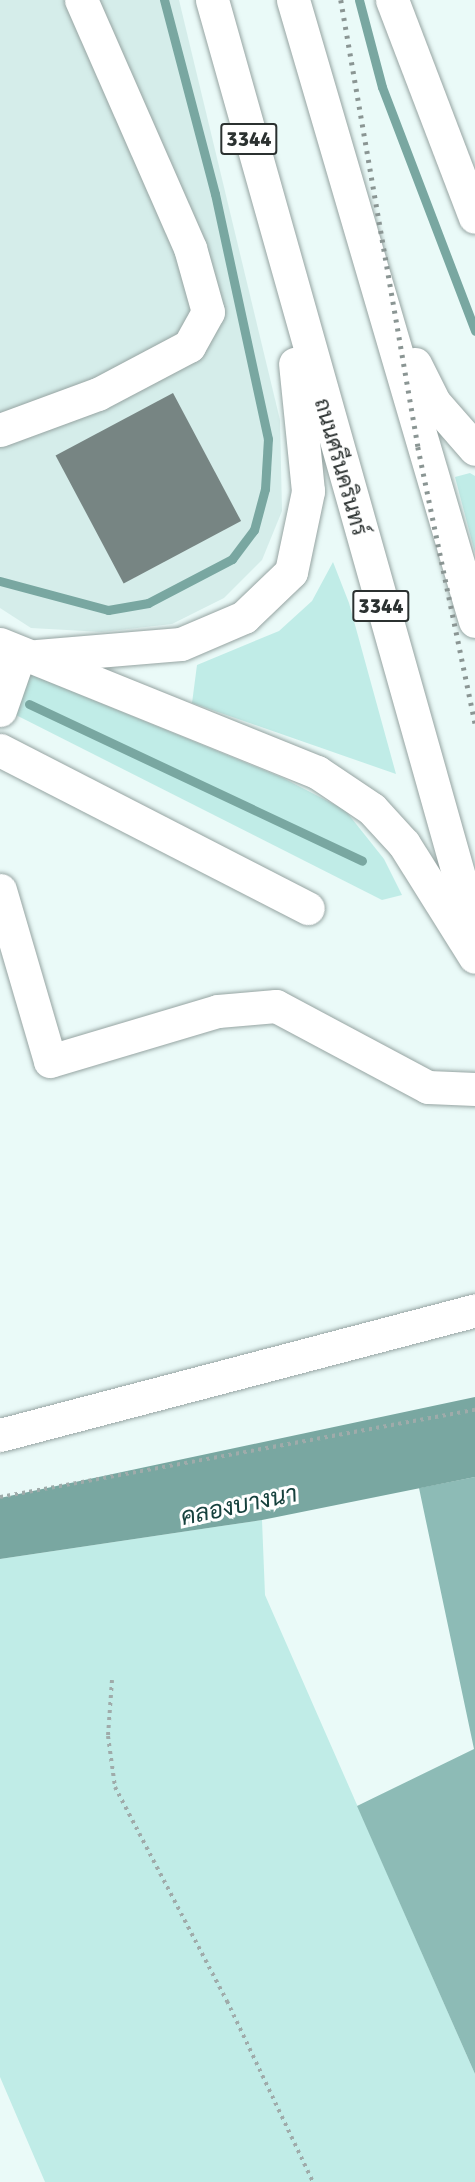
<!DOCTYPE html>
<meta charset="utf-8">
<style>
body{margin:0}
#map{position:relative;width:475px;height:2182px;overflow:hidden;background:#eafaf8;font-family:Signika,Sarabun,sans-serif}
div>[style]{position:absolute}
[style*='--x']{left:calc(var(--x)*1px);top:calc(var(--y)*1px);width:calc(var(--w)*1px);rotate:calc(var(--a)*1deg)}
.built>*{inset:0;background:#d5edea}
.green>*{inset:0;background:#c0ece7}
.forest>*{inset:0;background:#8dbbb6}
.water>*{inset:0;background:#79a7a1}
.stream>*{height:9px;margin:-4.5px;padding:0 4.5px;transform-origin:4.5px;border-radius:4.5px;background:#79a7a1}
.building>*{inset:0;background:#778583;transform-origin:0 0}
.path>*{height:4px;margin-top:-2px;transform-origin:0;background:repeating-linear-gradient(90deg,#9fabaa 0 3px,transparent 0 7.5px)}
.roads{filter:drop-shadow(0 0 2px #96a4a2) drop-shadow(0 0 2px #96a4a2)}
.minor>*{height:33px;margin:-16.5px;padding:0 16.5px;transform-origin:16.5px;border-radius:16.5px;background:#fff}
.major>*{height:33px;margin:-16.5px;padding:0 16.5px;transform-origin:16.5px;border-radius:16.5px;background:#fff}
.rail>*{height:4.5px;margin-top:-2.25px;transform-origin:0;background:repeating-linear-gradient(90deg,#8a9593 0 3px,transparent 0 9px)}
span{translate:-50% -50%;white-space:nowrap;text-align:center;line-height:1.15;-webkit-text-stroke:6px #fff;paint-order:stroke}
.shield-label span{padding:2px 4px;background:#fff;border:2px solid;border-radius:4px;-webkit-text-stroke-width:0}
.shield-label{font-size:21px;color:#2b3130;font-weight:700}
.street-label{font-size:22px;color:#2b3130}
.water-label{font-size:24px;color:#16413d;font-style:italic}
</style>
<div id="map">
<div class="built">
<div style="clip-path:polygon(0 0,179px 0,280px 420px,282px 511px,262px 560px,224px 598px,172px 624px,102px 632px,31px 628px,0 608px)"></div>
</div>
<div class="green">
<div style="clip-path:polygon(470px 473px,475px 476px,475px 553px,455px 477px)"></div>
<div style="clip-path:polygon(333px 562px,349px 603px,396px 774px,192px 703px,197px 665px,279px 631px,312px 601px)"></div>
<div style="clip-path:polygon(22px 671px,283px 778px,345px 810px,384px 859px,402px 895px,382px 900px,10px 712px)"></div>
<div style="clip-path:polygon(262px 1520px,265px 1595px,475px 2074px,475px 2182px,45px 2182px,0 2077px,0 1559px)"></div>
</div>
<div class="forest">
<div style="clip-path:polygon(475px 1477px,475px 2074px,357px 1806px,474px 1749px,419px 1488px)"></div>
</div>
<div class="water">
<div style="clip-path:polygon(475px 1397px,475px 1477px,262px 1520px,0 1559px,0 1498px)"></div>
</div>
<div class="stream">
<div style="--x:359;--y:0;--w:90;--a:75.2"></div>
<div style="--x:382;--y:87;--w:261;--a:69.1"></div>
<div style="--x:0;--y:581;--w:112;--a:15"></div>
<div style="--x:108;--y:610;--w:41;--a:-9.9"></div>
<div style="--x:148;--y:603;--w:95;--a:-27.6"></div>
<div style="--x:232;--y:559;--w:36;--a:-53"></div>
<div style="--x:254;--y:530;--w:42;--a:-75"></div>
<div style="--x:265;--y:489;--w:50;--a:-86.6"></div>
<div style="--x:268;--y:439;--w:251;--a:-102.2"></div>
<div style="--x:215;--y:194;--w:201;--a:-104.7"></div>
<div style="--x:29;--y:704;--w:368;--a:25.2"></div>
</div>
<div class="building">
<div style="left:173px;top:393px;width:145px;height:133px;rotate:62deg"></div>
</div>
<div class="path">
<div style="--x:0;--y:1497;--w:483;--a:-10.4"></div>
<div style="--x:112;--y:1680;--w:56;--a:94.1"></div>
<div style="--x:108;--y:1736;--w:51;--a:82.2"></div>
<div style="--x:115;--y:1787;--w:242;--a:62.4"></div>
<div style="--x:227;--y:2001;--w:200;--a:64.6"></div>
</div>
<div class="roads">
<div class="minor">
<div style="--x:392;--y:0;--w:232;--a:69.1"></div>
<div style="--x:0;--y:430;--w:104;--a:-20.2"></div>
<div style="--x:98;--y:394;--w:103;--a:-27.8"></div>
<div style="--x:189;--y:346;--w:39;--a:-61"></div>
<div style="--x:208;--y:312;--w:66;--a:-105.7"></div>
<div style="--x:190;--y:248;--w:271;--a:-113.7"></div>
<div style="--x:0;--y:710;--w:58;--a:-70.9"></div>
<div style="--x:0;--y:750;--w:346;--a:27.2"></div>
<div style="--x:0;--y:890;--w:178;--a:73.7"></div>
<div style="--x:50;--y:1061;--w:175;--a:-16.6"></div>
<div style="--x:218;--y:1011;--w:58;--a:-4.9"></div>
<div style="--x:276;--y:1006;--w:172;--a:28.1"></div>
<div style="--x:428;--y:1087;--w:47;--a:2.4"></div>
<div style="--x:0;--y:1435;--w:491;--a:-14.7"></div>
</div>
<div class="major">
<div style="--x:212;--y:0;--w:969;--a:74.26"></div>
<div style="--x:293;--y:0;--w:647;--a:73.67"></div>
<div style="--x:415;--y:364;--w:42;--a:63.4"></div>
<div style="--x:434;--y:402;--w:62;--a:48.9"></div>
<div style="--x:0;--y:644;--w:342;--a:22"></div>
<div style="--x:317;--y:772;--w:66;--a:33.9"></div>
<div style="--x:372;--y:809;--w:47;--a:47.6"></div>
<div style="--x:404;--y:844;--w:133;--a:57.9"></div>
<div style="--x:37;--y:656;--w:144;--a:-4.8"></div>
<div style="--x:181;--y:644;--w:69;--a:-23.2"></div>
<div style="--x:244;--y:617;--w:65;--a:-43.8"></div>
<div style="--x:291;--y:572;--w:83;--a:-78.1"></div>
<div style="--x:308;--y:491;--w:128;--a:-95.8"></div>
</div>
</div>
<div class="rail">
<div style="--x:341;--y:0;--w:454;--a:80.2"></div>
<div style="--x:418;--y:447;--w:282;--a:78.3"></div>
</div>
<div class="shield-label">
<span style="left:249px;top:139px">3344</span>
<span style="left:381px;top:606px">3344</span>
</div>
<div class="street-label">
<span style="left:341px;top:467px;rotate:74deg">ถนนศรีนครินทร์</span>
</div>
<div class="water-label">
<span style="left:239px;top:1506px;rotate:-12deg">คลองบางนา</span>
</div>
</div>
